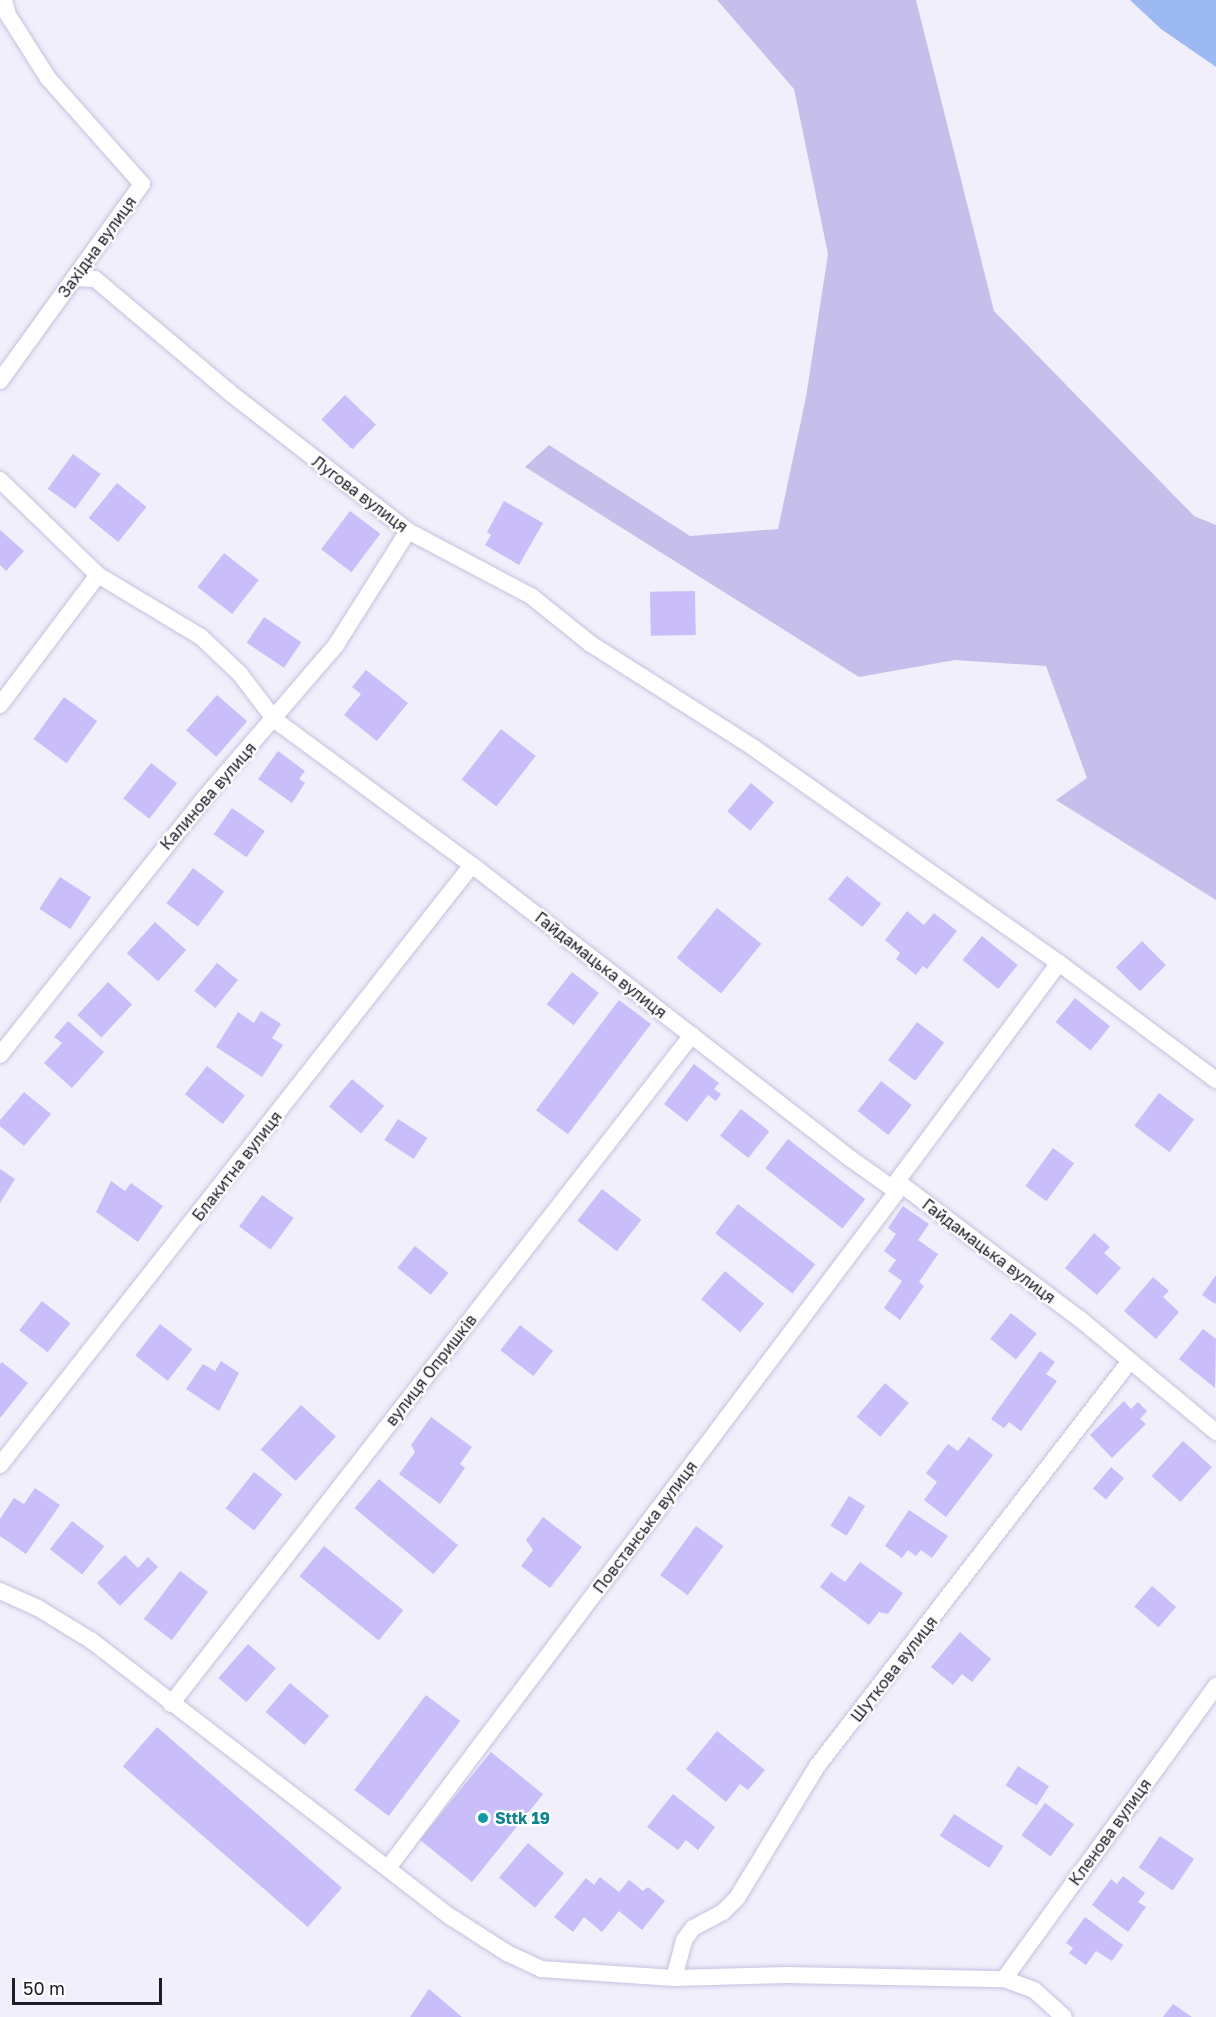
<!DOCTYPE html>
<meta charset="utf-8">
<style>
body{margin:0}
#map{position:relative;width:1216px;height:2017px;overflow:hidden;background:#f2effc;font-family:"Golos Text",sans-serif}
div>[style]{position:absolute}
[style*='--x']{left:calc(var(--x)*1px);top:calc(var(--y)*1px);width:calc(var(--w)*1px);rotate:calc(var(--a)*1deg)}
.green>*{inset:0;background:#c7bfeb}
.water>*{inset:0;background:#9cb9f1}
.building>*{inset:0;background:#c9bdfa;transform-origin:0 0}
.roads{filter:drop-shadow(0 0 2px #c6c1df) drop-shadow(0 0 2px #c6c1df)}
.minor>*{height:16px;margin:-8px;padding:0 8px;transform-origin:8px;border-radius:8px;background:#fff}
.dots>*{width:16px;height:16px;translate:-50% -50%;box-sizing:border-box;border:3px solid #fff;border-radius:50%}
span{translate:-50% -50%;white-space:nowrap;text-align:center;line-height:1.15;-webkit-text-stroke:4.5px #fff;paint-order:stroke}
.street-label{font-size:16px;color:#1e1c27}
.culture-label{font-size:16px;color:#0d838f;font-weight:700}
.left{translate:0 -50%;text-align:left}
.scale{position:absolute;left:12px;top:1978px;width:150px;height:27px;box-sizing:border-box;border:3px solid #1e1c27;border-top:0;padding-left:8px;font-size:18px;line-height:21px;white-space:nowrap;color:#1e1c27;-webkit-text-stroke:4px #fff;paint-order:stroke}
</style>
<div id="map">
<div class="green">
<div style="clip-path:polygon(717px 0,916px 0,994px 311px,1194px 516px,1216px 525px,1216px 900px,1056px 800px,1087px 778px,1046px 666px,955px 660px,859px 677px,525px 467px,549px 445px,690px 536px,778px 529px,806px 397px,828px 254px,794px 89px)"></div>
</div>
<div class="water">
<div style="clip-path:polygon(1130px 0,1216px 0,1216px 67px,1161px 29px)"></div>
</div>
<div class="building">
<div style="left:345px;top:395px;width:43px;height:34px;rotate:44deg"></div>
<div style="left:73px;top:454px;width:34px;height:43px;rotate:36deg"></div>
<div style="left:117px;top:483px;width:38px;height:45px;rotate:39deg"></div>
<div style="clip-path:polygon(504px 501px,543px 523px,519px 565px,485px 545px,491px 535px,487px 532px)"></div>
<div style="left:350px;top:511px;width:38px;height:48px;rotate:37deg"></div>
<div style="clip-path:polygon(0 530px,24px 551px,6px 571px,0 565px)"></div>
<div style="left:224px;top:553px;width:44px;height:43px;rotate:38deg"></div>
<div style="left:695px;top:591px;width:44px;height:45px;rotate:89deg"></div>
<div style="left:264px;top:617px;width:45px;height:31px;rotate:34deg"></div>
<div style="clip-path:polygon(366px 670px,408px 703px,377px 741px,344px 715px,361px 694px,352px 687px)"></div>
<div style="left:217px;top:695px;width:40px;height:47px;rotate:41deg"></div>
<div style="left:64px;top:697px;width:41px;height:52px;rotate:36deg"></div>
<div style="left:501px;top:729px;width:44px;height:64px;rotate:38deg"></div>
<div style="clip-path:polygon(278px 751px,305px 771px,299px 779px,305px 783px,292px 803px,258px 779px)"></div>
<div style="left:151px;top:763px;width:33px;height:45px;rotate:38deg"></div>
<div style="left:751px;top:783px;width:30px;height:37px;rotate:40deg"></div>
<div style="left:232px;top:808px;width:40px;height:32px;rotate:35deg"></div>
<div style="left:193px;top:868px;width:39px;height:44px;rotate:37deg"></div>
<div style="left:847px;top:876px;width:44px;height:30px;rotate:39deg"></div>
<div style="left:60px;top:877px;width:37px;height:38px;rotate:33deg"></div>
<div style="left:717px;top:908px;width:57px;height:64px;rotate:39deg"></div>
<div style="clip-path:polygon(907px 911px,924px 925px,934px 913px,957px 931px,927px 969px,923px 966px,916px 975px,896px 959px,900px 953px,885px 940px)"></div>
<div style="left:155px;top:922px;width:42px;height:42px;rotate:42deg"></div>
<div style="left:982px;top:936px;width:46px;height:31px;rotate:39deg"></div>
<div style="left:1142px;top:941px;width:34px;height:37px;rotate:45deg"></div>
<div style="left:217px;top:963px;width:27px;height:36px;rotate:39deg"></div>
<div style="left:572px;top:972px;width:34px;height:41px;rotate:38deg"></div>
<div style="left:108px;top:982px;width:33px;height:45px;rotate:43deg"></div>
<div style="left:1075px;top:998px;width:45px;height:31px;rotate:39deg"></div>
<div style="left:619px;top:1000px;width:40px;height:138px;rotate:37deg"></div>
<div style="clip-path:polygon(261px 1011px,281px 1024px,272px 1038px,283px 1045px,262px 1077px,216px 1047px,238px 1012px,254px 1023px)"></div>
<div style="clip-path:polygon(68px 1021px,104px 1052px,72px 1088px,44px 1063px,62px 1043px,54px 1037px)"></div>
<div style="left:917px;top:1022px;width:34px;height:48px;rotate:37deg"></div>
<div style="clip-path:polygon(694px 1064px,719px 1083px,714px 1089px,721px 1094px,716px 1101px,708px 1095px,687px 1122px,664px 1104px)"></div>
<div style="left:207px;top:1066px;width:48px;height:36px;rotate:38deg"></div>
<div style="left:352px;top:1079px;width:42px;height:36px;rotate:40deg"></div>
<div style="left:881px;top:1081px;width:39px;height:38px;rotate:38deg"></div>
<div style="clip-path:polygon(24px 1092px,51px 1114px,24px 1146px,0 1126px,0 1120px)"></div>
<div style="left:1159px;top:1093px;width:44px;height:41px;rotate:37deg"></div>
<div style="left:741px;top:1109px;width:36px;height:34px;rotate:38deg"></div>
<div style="left:398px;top:1119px;width:35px;height:25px;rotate:33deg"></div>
<div style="left:788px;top:1139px;width:98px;height:37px;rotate:38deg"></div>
<div style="left:1053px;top:1148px;width:26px;height:47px;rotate:36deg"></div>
<div style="clip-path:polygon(0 1169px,15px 1179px,0 1203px)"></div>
<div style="clip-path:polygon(111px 1181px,125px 1191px,131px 1183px,163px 1206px,138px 1242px,96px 1212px)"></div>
<div style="left:602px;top:1189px;width:50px;height:40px;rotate:38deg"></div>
<div style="left:262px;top:1195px;width:39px;height:39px;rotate:36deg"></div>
<div style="left:738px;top:1204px;width:98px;height:37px;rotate:38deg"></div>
<div style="clip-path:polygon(903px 1206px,929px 1224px,918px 1240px,938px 1254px,919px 1282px,924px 1286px,900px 1320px,884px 1308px,902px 1281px,888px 1271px,896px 1260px,884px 1251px,896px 1234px,888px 1228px)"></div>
<div style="clip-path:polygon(1094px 1233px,1110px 1247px,1104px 1253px,1121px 1268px,1097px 1295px,1065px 1268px)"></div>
<div style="left:415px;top:1246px;width:43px;height:28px;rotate:39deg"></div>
<div style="left:725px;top:1271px;width:51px;height:37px;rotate:40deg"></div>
<div style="clip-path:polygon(1216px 1275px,1216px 1302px,1215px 1304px,1202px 1295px)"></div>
<div style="clip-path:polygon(1153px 1277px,1169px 1291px,1163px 1297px,1179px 1312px,1156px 1339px,1124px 1311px)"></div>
<div style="left:42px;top:1301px;width:36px;height:37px;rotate:38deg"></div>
<div style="left:1011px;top:1313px;width:33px;height:33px;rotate:39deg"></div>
<div style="left:160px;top:1324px;width:41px;height:40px;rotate:38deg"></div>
<div style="left:520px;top:1325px;width:42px;height:32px;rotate:38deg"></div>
<div style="clip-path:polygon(1203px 1329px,1216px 1339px,1215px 1388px,1179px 1359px)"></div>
<div style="clip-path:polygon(1040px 1351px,1055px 1362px,1046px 1374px,1057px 1381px,1021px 1431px,1009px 1422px,1004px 1428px,991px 1419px)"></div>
<div style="clip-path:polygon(221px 1361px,239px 1373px,219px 1411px,186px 1389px,203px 1364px,215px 1371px)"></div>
<div style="clip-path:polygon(2px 1362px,28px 1383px,0 1418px,0 1364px)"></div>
<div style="left:885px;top:1383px;width:31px;height:44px;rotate:40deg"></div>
<div style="clip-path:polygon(1124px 1401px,1131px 1409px,1138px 1402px,1147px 1411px,1140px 1419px,1146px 1424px,1112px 1458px,1090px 1435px)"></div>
<div style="left:301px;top:1405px;width:47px;height:60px;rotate:42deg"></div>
<div style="clip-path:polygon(431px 1417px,472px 1447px,460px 1464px,465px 1468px,440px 1504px,399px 1474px,415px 1452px,411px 1445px)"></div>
<div style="clip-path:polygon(969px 1437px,993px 1455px,946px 1517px,924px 1500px,937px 1482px,926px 1473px,948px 1444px,958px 1451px)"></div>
<div style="left:1183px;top:1441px;width:39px;height:47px;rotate:42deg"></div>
<div style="left:1111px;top:1467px;width:17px;height:28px;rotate:40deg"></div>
<div style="left:254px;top:1472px;width:36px;height:46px;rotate:38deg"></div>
<div style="left:379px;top:1479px;width:103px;height:38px;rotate:40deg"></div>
<div style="clip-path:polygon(35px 1488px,60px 1505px,26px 1554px,0 1536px,0 1519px,14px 1498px,24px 1504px)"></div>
<div style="left:849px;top:1496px;width:19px;height:35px;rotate:32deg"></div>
<div style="clip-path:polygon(909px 1510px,948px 1536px,932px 1558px,921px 1550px,916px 1556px,908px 1550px,902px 1558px,885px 1546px)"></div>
<div style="clip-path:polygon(543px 1517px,582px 1547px,550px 1588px,521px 1566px,533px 1550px,526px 1540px)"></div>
<div style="left:72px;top:1521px;width:41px;height:36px;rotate:38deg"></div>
<div style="left:696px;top:1526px;width:34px;height:61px;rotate:36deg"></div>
<div style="left:324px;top:1546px;width:102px;height:39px;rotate:39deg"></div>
<div style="clip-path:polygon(125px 1555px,138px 1568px,148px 1557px,158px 1567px,120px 1606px,97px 1583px)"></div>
<div style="clip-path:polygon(860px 1562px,903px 1593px,888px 1614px,879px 1612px,869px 1625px,820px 1587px,831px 1572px,845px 1582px)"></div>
<div style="left:180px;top:1571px;width:35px;height:60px;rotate:37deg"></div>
<div style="left:1152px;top:1586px;width:32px;height:27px;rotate:41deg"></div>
<div style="clip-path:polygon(960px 1632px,991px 1659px,972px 1682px,962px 1674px,953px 1685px,931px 1667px)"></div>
<div style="left:248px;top:1644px;width:37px;height:45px;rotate:41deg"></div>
<div style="left:290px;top:1683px;width:51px;height:38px;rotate:40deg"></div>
<div style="left:426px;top:1695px;width:43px;height:119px;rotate:37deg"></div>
<div style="left:157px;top:1727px;width:245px;height:52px;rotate:41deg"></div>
<div style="clip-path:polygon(717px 1731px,765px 1770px,748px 1790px,740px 1784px,726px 1802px,686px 1769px)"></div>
<div style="left:491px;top:1752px;width:67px;height:113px;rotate:39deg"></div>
<div style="left:1018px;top:1766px;width:37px;height:23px;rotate:33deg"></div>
<div style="clip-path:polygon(673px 1794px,715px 1827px,698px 1850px,686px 1840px,678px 1850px,647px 1827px)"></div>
<div style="left:1045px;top:1803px;width:36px;height:40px;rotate:36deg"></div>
<div style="left:954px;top:1814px;width:59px;height:26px;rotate:33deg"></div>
<div style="left:1160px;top:1836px;width:41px;height:38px;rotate:34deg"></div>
<div style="left:528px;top:1843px;width:47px;height:45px;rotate:40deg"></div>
<div style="clip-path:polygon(1123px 1876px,1145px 1893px,1138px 1902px,1146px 1907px,1128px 1932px,1092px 1905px,1111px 1879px,1117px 1884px)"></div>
<div style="clip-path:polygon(600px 1877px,619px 1892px,629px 1880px,643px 1891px,648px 1887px,665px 1901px,642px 1930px,619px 1911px,602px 1932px,584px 1917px,573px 1932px,554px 1917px,586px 1878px,594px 1885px)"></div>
<div style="clip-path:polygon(1085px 1917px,1123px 1945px,1112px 1961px,1096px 1951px,1086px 1965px,1069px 1953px,1073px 1948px,1066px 1943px)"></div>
<div style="clip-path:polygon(429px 1989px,462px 2017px,410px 2017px)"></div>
<div style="clip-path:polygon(1173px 2004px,1192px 2017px,1163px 2017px)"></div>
</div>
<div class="roads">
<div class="minor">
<div style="--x:74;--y:278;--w:21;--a:3"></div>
<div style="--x:95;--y:279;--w:175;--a:40.1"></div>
<div style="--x:229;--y:392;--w:227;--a:37.8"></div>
<div style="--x:408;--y:531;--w:139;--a:27.9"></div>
<div style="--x:531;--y:596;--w:77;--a:38.7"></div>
<div style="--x:591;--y:644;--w:193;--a:32.5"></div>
<div style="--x:754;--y:748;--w:373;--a:35.2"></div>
<div style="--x:1059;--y:963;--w:280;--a:126.6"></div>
<div style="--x:0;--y:381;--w:243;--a:-54.2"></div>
<div style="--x:142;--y:184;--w:142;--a:-131.6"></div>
<div style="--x:48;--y:78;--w:75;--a:-122.4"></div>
<div style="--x:8;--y:15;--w:16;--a:-105"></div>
<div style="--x:0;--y:480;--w:136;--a:44.1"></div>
<div style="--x:98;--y:575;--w:120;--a:31"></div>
<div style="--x:201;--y:637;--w:54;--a:43.5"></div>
<div style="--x:240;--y:674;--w:58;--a:52.7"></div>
<div style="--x:275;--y:720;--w:245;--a:36.4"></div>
<div style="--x:472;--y:865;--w:480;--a:37.8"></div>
<div style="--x:851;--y:1159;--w:50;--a:35.3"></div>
<div style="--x:892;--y:1188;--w:10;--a:-17"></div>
<div style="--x:902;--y:1185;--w:223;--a:37"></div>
<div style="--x:1080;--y:1319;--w:177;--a:39.7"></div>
<div style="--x:0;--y:705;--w:163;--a:-53"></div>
<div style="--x:1059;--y:963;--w:196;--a:36.7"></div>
<div style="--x:0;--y:1055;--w:325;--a:-51.5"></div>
<div style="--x:202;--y:801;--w:206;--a:-49.3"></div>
<div style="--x:336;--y:645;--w:135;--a:-57.7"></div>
<div style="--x:0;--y:1465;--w:763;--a:-51.81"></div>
<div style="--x:0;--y:1591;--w:42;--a:24.1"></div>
<div style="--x:38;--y:1608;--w:63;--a:31.4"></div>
<div style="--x:92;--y:1641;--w:453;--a:37.6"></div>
<div style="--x:451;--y:1917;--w:67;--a:32.7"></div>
<div style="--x:507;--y:1953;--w:38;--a:25"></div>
<div style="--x:541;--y:1969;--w:133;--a:3.9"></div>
<div style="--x:674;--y:1978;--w:112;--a:-1.5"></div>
<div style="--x:786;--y:1975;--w:218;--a:1.1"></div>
<div style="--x:1004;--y:1979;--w:32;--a:20"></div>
<div style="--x:1034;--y:1990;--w:40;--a:42"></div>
<div style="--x:171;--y:1704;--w:848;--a:-52.09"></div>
<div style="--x:388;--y:1868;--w:855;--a:-53.04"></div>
<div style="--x:674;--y:1978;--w:39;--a:-75"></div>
<div style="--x:684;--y:1940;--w:15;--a:-53"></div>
<div style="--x:693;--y:1928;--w:34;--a:-28"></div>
<div style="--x:723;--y:1912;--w:20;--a:-45"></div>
<div style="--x:737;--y:1898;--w:156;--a:-58.7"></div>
<div style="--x:818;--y:1765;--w:510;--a:-52.32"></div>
<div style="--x:1004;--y:1979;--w:362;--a:-54.1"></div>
</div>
</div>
<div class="dots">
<div style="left:483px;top:1818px;background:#0f9aa8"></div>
</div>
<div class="street-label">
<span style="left:97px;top:247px;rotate:-54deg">Західна вулиця</span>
<span style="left:360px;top:494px;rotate:37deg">Лугова вулиця</span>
<span style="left:208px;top:796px;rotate:-49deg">Калинова вулиця</span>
<span style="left:601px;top:965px;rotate:38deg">Гайдамацька вулиця</span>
<span style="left:237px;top:1166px;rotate:-52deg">Блакитна вулиця</span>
<span style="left:989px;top:1251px;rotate:37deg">Гайдамацька вулиця</span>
<span style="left:431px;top:1370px;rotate:-52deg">вулиця Опришків</span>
<span style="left:645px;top:1527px;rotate:-53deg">Повстанська вулиця</span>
<span style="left:894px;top:1669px;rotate:-52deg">Шуткова вулиця</span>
<span style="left:1110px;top:1832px;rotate:-54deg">Кленова вулиця</span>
</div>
<div class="culture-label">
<span class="left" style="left:495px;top:1818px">Sttk 19</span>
</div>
<div class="scale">50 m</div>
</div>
